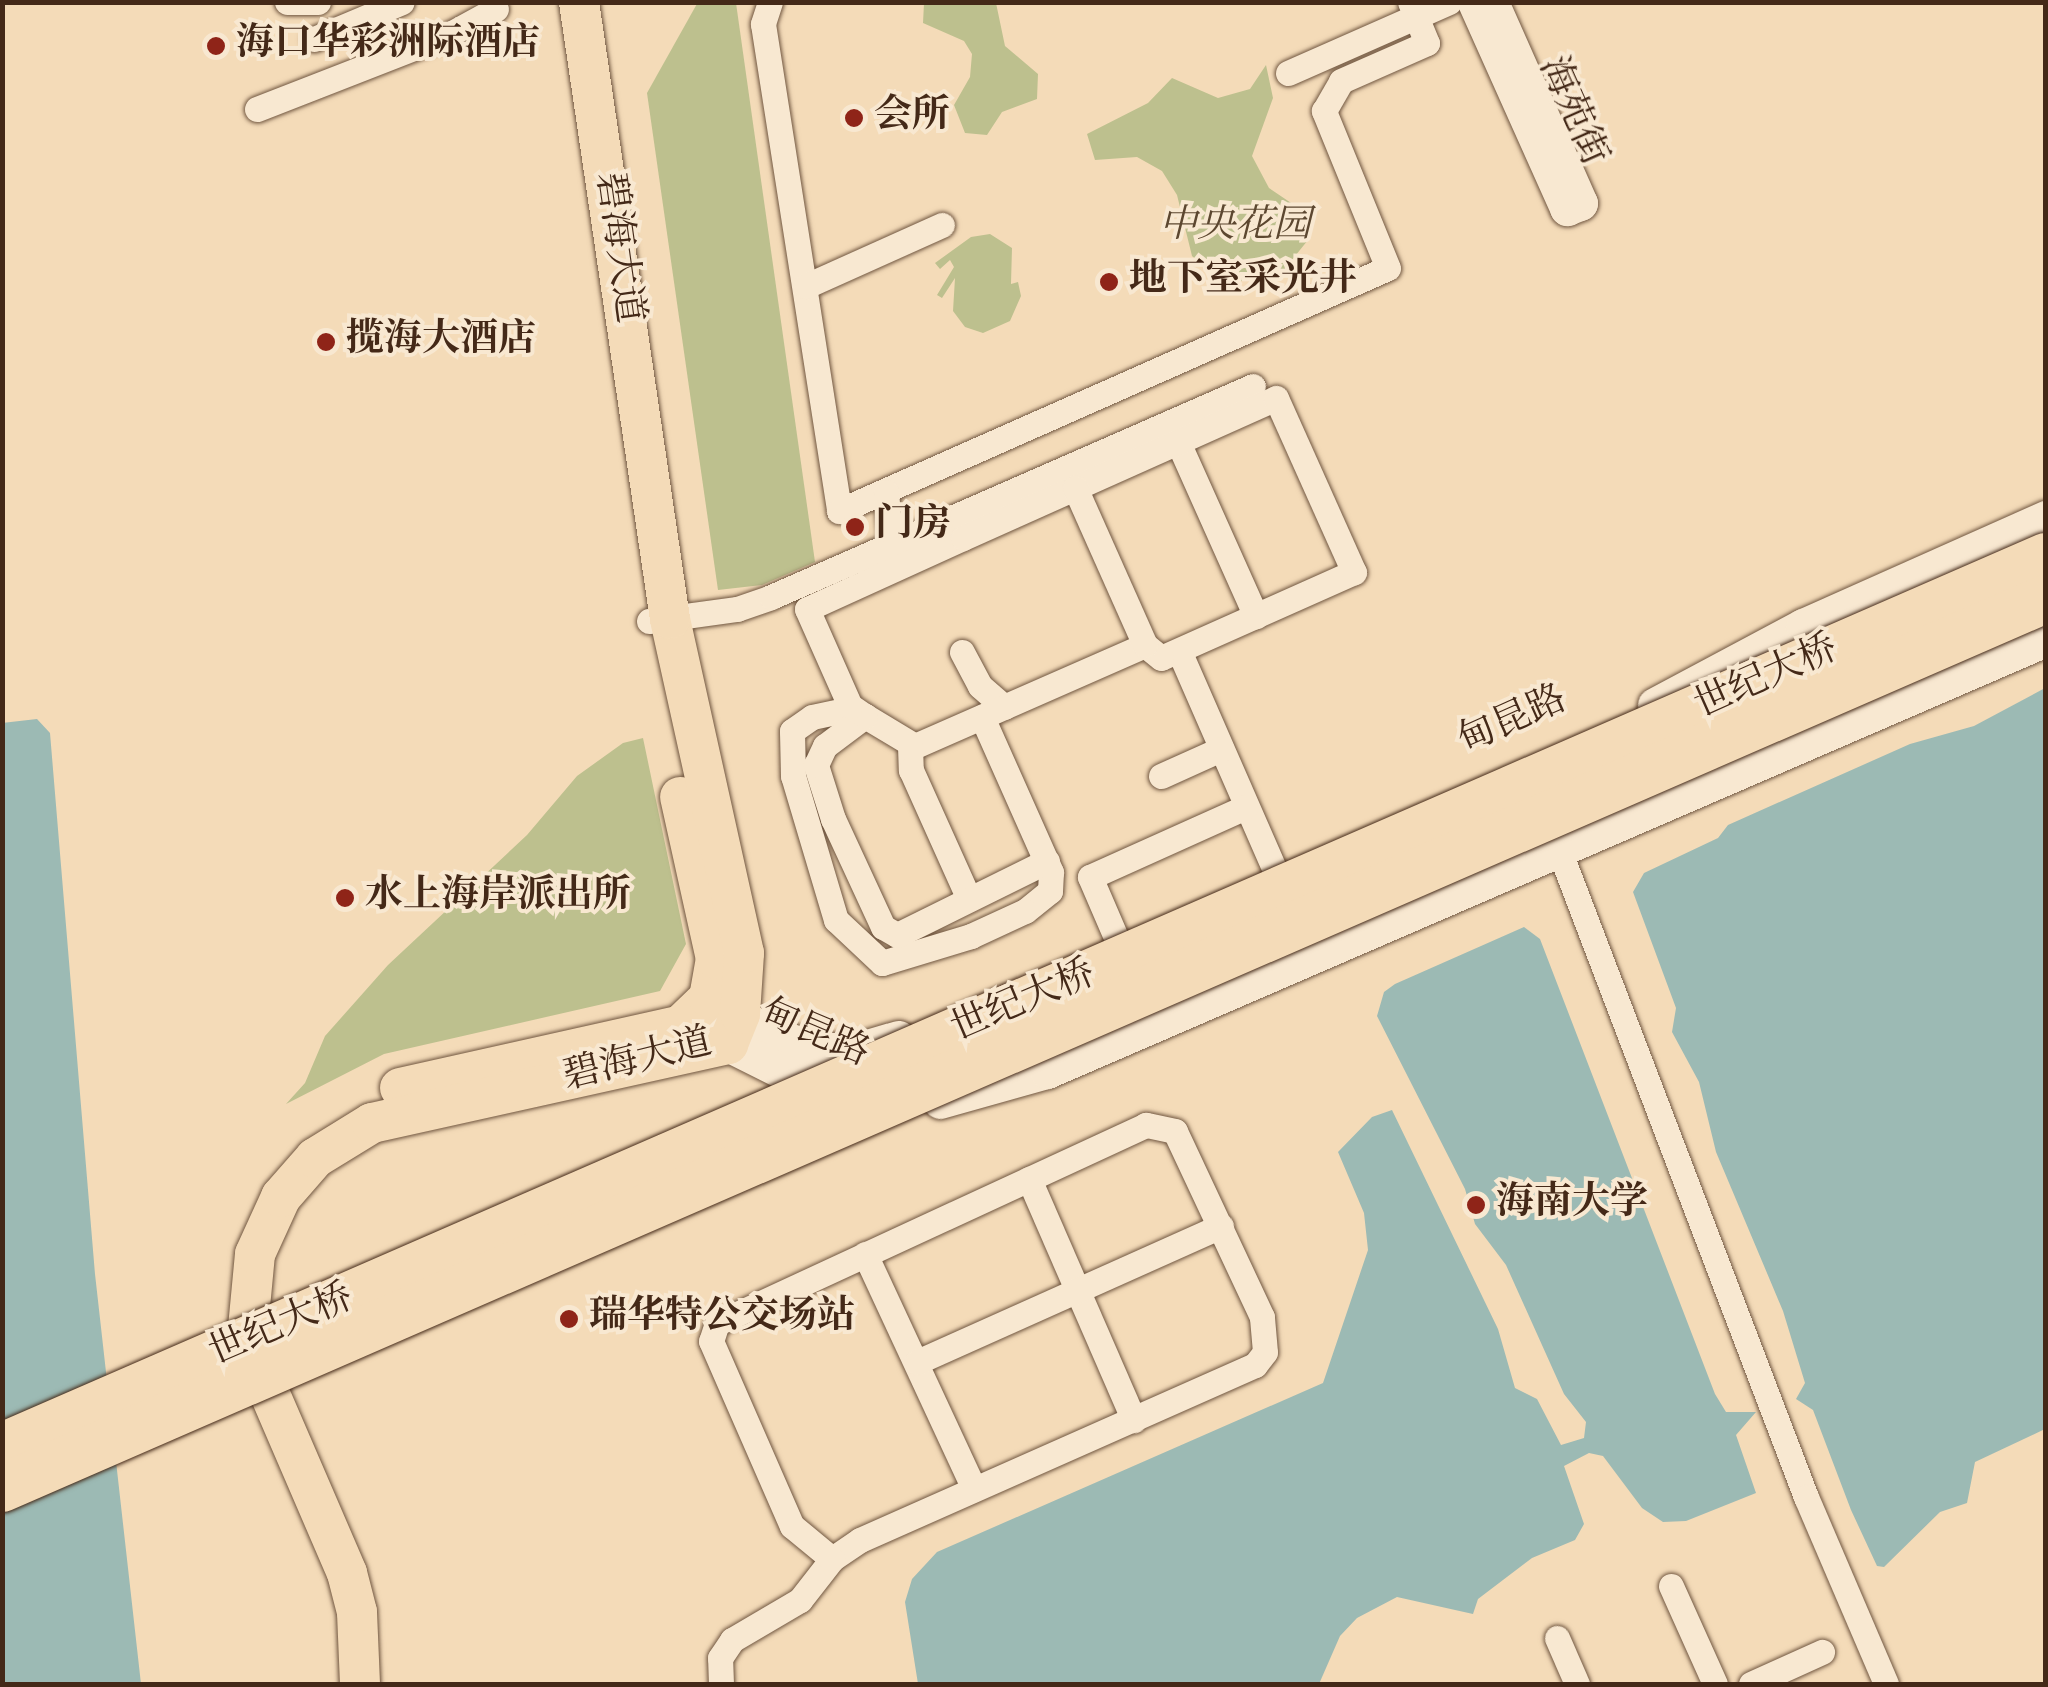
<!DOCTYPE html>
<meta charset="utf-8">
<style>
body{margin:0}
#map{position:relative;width:2048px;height:1687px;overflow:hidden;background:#f4dbb8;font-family:"Sorts Mill Goudy","Noto Serif SC",serif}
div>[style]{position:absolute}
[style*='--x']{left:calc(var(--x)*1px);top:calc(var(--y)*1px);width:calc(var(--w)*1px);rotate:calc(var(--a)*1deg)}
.green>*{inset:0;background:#bdc08e}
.water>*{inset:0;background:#9cbab4}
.roads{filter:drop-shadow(0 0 2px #705640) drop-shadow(0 0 2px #705640)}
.street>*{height:25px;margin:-12.5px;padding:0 12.5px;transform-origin:12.5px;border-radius:12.5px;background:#f8e8d1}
.secondary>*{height:35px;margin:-17.5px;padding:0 17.5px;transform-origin:17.5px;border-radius:17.5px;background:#f8e8d1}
.primary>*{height:40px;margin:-20px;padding:0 20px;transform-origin:20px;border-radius:20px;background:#f4dbb8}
.bridges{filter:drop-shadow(0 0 2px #442918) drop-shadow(0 0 2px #442918)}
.highway-bridge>*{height:48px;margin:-24px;padding:0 24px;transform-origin:24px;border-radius:24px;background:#f4dbb8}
.dots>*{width:28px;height:28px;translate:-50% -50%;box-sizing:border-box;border:5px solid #f8e8d1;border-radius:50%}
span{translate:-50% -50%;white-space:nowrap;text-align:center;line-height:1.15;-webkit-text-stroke:8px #f8e8d1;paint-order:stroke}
.poi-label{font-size:38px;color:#442918;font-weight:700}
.left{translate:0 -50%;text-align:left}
.street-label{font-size:38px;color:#442918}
.park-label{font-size:38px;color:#5c4730;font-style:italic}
.frame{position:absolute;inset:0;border:5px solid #442918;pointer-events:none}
</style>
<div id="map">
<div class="green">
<div style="clip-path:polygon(698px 2px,736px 3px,815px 562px,762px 585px,718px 590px,647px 93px)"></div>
<div style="clip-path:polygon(924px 3px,996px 3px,1005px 46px,1038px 74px,1037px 99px,1002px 112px,987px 135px,965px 133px,954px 105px,970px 77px,972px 54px,964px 41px,923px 23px)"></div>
<div style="clip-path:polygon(1266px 65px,1273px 98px,1252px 156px,1269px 188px,1303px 211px,1308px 240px,1283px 271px,1237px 282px,1208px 271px,1192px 256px,1177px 195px,1162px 171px,1137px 157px,1095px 160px,1087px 134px,1148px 103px,1172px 78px,1218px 98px,1250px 89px)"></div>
<div style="clip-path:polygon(990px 234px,1012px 248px,1011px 284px,1018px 282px,1021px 296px,1010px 321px,983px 333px,965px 327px,953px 311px,955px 278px,942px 298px,937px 295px,954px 267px,950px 260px,940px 269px,935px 263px,971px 237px)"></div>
<div style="clip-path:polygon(643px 738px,686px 944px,660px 991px,384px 1054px,286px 1104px,305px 1083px,325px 1036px,388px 965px,527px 835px,577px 776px,623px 743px)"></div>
</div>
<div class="water">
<div style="clip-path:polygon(2045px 688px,2045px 1429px,1975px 1462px,1967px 1503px,1940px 1512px,1884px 1567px,1877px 1566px,1851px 1510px,1813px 1410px,1796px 1399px,1805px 1383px,1783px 1311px,1716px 1152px,1699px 1082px,1672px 1032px,1676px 1008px,1633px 892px,1644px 873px,1718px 838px,1728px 825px,1910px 744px,1974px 726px)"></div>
<div style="clip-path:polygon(37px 719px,50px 733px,95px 1274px,141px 1684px,3px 1684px,2px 723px)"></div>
<div style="clip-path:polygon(1524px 927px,1540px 939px,1715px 1394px,1726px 1412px,1756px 1412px,1736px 1435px,1756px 1493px,1686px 1521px,1663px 1522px,1642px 1508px,1603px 1456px,1589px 1453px,1564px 1466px,1584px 1524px,1575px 1540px,1532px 1558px,1478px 1599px,1473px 1614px,1397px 1597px,1357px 1618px,1340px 1636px,1319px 1684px,918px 1684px,905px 1602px,912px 1579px,937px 1552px,1323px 1383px,1368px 1250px,1364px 1213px,1338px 1152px,1372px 1117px,1392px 1110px,1498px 1329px,1515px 1388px,1537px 1399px,1561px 1445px,1584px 1438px,1586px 1422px,1564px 1394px,1506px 1265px,1475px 1224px,1465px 1189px,1377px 1016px,1384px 992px,1395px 984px)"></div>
</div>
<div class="roads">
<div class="street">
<div style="--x:287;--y:2;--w:31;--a:0"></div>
<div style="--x:770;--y:2;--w:23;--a:108"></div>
<div style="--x:763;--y:24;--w:493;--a:81.1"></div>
<div style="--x:839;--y:511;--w:600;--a:-23.88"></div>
<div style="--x:1388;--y:268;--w:170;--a:-112.2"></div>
<div style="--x:1324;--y:111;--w:34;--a:-60"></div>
<div style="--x:1341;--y:81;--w:94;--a:-23.8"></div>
<div style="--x:1427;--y:43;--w:44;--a:-112.5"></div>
<div style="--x:314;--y:39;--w:95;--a:-22.8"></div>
<div style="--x:1288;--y:73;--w:176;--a:-23.8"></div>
<div style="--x:257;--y:109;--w:209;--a:-21.3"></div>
<div style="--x:452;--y:33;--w:50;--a:-28.6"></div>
<div style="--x:806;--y:286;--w:149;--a:-24.2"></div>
<div style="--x:1178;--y:442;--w:191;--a:65.9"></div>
<div style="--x:886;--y:492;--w:55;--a:84.8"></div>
<div style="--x:649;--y:621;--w:89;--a:-7.8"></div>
<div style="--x:737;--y:609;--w:36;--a:-19"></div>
<div style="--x:771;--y:597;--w:526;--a:-23.64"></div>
<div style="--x:962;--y:652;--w:38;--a:62"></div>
<div style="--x:980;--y:686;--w:32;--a:41"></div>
<div style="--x:1180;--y:653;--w:240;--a:66.4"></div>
<div style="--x:982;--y:717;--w:170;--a:66"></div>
<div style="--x:1051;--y:872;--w:19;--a:93"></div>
<div style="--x:1050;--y:891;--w:32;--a:141"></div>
<div style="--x:1025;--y:911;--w:60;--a:155.2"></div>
<div style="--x:971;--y:936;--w:93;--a:163.1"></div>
<div style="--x:882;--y:963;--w:63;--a:-136.9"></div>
<div style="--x:836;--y:920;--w:150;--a:-106.6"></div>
<div style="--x:793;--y:776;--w:45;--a:-91.3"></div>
<div style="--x:792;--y:731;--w:24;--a:-35"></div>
<div style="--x:812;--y:717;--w:30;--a:-12"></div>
<div style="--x:841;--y:711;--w:25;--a:12"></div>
<div style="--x:865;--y:716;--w:58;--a:31"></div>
<div style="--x:915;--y:746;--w:251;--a:-23.7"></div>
<div style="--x:910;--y:746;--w:24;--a:88"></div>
<div style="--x:911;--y:770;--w:141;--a:65.8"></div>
<div style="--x:1161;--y:776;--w:66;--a:-24.2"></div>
<div style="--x:1558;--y:847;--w:696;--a:69.12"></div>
<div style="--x:1806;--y:1497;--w:203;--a:66.8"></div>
<div style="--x:1047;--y:861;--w:167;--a:153.7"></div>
<div style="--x:897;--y:935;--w:16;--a:-150"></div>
<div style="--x:883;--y:927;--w:119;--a:-114.8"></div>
<div style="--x:833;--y:819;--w:57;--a:-107.5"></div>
<div style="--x:816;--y:765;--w:21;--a:-65"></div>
<div style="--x:825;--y:746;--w:50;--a:-36.9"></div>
<div style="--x:865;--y:716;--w:18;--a:-146"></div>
<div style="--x:850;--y:706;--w:106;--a:-113.9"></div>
<div style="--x:807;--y:609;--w:171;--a:-24.5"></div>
<div style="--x:963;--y:538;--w:123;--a:-24.1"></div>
<div style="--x:1075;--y:488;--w:220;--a:-24.1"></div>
<div style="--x:1276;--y:398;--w:191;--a:65.9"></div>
<div style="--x:1354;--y:572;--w:211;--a:156"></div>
<div style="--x:1161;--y:658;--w:21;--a:-141"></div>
<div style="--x:1145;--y:645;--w:172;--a:-114"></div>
<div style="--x:1118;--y:942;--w:71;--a:-113.3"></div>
<div style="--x:1090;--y:877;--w:171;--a:-24.2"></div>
<div style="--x:1029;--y:1179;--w:263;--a:66.5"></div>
<div style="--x:865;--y:1254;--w:259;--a:65.1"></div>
<div style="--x:917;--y:1362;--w:333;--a:-24.1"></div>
<div style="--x:1671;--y:1586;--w:107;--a:65.8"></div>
<div style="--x:1557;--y:1638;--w:50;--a:66.5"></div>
<div style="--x:721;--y:1684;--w:26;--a:-92"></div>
<div style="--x:720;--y:1658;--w:22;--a:-56"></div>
<div style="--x:732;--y:1640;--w:79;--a:-30.5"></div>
<div style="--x:800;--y:1600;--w:52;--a:-52"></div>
<div style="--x:832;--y:1559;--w:34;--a:-34"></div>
<div style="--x:860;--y:1540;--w:432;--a:-23.9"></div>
<div style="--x:1255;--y:1365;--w:16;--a:-52"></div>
<div style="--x:1265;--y:1352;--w:35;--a:-95"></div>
<div style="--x:1262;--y:1317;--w:205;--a:-115.1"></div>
<div style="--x:1175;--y:1131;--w:30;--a:-168"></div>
<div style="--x:1146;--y:1125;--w:472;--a:155.2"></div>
<div style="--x:717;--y:1323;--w:19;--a:108"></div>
<div style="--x:711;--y:1341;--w:202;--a:66.4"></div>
<div style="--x:792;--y:1526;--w:52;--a:39.5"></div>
<div style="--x:1751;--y:1684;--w:78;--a:-24.3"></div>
</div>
<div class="secondary">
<div style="--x:1475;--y:2;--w:226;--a:65.9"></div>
<div style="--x:1567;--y:208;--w:14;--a:-21"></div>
<div style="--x:1580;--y:203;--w:220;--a:-113.9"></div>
<div style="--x:1655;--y:705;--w:168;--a:-28.1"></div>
<div style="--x:1803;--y:626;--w:266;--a:-24"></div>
<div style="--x:718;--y:1003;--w:59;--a:30.5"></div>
<div style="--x:769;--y:1033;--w:49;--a:20.3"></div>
<div style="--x:815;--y:1050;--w:42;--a:0"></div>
<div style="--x:857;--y:1050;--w:43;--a:-16.3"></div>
<div style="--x:717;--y:1017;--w:29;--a:68"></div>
<div style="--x:728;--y:1044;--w:119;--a:26.6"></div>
<div style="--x:940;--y:1101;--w:111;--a:-15.7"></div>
<div style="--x:1047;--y:1071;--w:1088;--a:-23.39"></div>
</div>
<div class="primary">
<div style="--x:400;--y:1088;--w:288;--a:-12.6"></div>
<div style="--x:681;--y:1025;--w:39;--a:-44"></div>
<div style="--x:709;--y:998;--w:40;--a:-80"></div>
<div style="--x:716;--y:959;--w:166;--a:-102.5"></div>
<div style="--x:360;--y:1684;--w:72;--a:-92.4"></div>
<div style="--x:357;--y:1612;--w:40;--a:-104.4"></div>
<div style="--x:347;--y:1573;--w:228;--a:-113.3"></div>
<div style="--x:257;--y:1364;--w:37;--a:-104"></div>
<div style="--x:248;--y:1328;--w:74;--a:-84.6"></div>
<div style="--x:255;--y:1254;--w:63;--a:-65.5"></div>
<div style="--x:281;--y:1197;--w:52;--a:-48.9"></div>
<div style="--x:315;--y:1158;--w:67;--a:-31.6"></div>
<div style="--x:372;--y:1123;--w:365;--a:-12.5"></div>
<div style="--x:728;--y:1044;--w:32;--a:-68"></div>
<div style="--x:740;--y:1014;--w:61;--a:-86.2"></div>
<div style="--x:744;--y:953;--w:342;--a:-102.5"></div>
<div style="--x:670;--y:619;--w:624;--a:-98.39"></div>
</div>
</div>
<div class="bridges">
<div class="highway-bridge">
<div style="--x:2;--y:1447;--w:2229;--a:-23.53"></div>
<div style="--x:2;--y:1488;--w:2229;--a:-23.51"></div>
</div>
</div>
<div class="dots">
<div style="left:216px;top:46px;background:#8f2418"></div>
<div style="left:854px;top:118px;background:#8f2418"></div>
<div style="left:1109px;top:282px;background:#8f2418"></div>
<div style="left:326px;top:342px;background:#8f2418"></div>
<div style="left:855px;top:527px;background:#8f2418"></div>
<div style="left:345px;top:898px;background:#8f2418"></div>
<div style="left:1476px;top:1205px;background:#8f2418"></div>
<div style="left:569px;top:1319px;background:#8f2418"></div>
</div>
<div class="poi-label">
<span class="left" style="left:236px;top:46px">海口华彩洲际酒店</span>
<span class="left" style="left:874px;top:118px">会所</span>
<span class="left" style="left:1129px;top:282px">地下室采光井</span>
<span class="left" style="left:346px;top:342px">揽海大酒店</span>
<span class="left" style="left:875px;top:527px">门房</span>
<span class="left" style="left:365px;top:898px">水上海岸派出所</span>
<span class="left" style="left:1496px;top:1205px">海南大学</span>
<span class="left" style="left:589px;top:1319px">瑞华特公交场站</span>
</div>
<div class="street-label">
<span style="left:1571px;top:112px;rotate:66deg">海苑街</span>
<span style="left:617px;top:248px;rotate:82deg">碧海大道</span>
<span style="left:1767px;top:679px;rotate:-24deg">世纪大桥</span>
<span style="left:1513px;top:722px;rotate:-24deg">甸昆路</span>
<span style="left:1024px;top:1003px;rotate:-23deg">世纪大桥</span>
<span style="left:814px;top:1035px;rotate:23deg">甸昆路</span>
<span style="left:638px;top:1062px;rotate:-14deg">碧海大道</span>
<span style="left:282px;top:1327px;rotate:-23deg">世纪大桥</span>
</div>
<div class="park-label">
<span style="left:1235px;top:228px">中央花园</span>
</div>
<div class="frame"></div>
</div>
